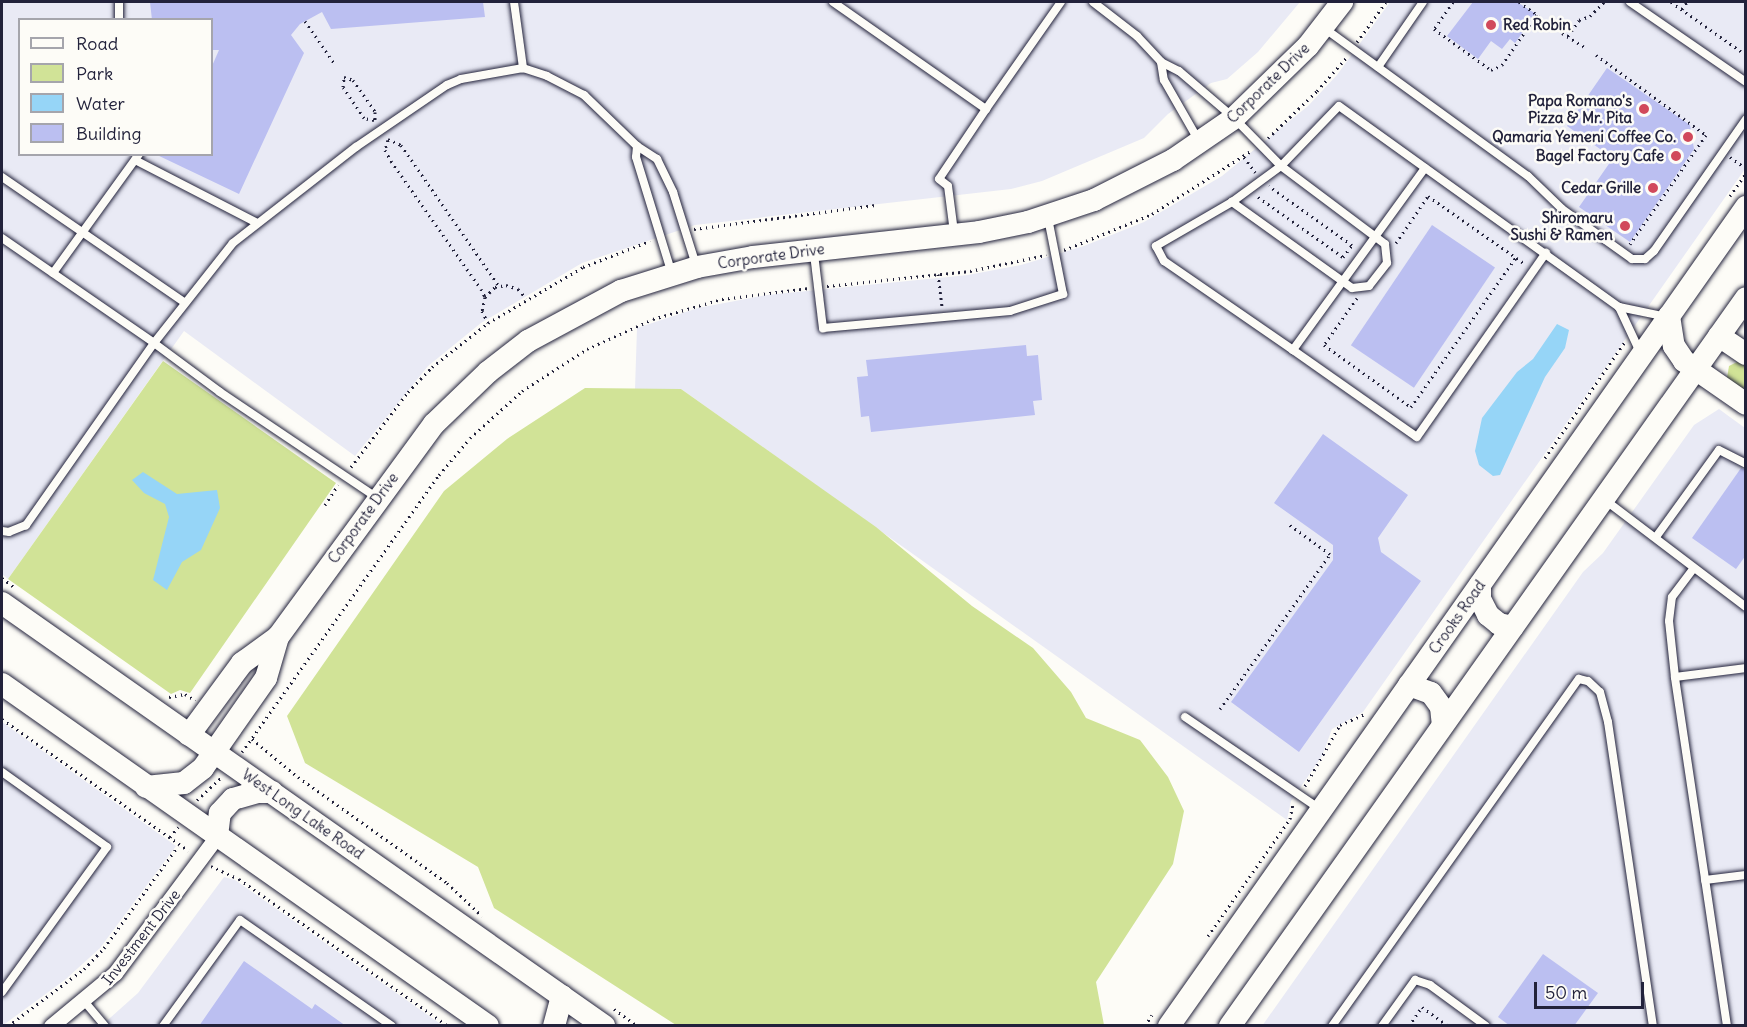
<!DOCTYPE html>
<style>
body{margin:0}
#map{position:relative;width:1747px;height:1027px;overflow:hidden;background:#fdfcf7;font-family:Delius,sans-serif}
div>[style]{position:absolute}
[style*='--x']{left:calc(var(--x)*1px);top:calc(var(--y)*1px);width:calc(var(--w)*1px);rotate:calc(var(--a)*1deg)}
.built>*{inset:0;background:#e9eaf5}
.green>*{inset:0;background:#d1e397}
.water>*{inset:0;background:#96d5f7}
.building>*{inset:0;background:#bbbff1;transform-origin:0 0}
.path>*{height:3px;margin-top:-1.5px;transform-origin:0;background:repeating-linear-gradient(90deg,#22223b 0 1.5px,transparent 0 6px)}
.roads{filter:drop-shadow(0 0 2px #22223b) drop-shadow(0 0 2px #22223b)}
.lane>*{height:8px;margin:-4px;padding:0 4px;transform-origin:4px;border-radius:4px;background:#fdfcf7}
.street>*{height:15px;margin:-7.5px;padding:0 7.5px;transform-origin:7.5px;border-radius:7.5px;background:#fdfcf7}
.secondary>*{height:22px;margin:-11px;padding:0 11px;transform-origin:11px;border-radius:11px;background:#fdfcf7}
.dots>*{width:16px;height:16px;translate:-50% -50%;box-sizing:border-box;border:3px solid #fdfcf7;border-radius:50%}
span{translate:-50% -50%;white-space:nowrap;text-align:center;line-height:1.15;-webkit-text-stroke:5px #fdfcf7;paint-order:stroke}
.poi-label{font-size:15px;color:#22223b;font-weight:700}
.left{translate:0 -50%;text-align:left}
.right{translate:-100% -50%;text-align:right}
.street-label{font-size:15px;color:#22223b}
.frame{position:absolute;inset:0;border:3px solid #22223b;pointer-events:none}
.legend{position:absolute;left:18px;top:18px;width:195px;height:138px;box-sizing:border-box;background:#fdfcf7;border:2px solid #a5a5ac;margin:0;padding:8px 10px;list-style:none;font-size:18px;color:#22223b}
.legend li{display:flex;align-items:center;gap:12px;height:30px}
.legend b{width:30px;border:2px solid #a5a5ac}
.scale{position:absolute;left:1534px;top:982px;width:110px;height:27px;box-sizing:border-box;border:3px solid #22223b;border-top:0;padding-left:8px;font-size:18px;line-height:21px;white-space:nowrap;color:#22223b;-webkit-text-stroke:4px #fdfcf7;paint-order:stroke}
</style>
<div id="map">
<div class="built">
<div style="clip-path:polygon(evenodd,2px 2px,1300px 2px,1258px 52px,1227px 79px,1211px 83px,1168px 114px,1144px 138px,1042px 181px,1011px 189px,695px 225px,582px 263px,481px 323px,428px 366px,355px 456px,184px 331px,8px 579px,2px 574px,2px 2px,20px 20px,212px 20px,212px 154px,20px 154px,20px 20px)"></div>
<div style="clip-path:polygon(1390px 2px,1745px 2px,1745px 169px,1363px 712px,1332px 729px,1322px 756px,1291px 801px,1287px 820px,681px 389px,635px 389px,637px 328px,698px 308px,767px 295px,968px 275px,1021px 265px,1084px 246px,1144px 222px,1222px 176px,1308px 106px,1337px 75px)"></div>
<div style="clip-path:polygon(1719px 409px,1745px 428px,1745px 1025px,1262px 1026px,1583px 572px,1603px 553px,1694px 425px)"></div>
<div style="clip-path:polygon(2px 722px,176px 846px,100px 948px,66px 979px,2px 1026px)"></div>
<div style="clip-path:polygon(224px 877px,235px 880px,442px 1025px,101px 1026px,138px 993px)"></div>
</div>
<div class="green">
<div style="clip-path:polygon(163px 361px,336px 483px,190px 693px,180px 690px,171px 694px,8px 579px)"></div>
<div style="clip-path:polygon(1739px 361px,1745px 363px,1745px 394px,1727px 378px,1729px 366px)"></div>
<div style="clip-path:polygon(585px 388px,681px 389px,876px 527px,972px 606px,1033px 648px,1071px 692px,1086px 718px,1140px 740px,1168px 777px,1184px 811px,1173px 864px,1096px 982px,1104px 1025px,676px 1025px,494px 908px,478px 867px,305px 763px,287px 716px,444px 491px,507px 439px)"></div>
</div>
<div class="water">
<div style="clip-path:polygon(1557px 324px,1569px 330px,1565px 348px,1545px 377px,1500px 475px,1493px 476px,1479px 465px,1475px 451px,1482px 418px,1517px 372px,1533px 359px)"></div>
<div style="clip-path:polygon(143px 472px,177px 494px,217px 490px,220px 508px,201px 550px,182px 562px,167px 590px,153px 580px,169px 517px,165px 504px,144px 493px,132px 480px)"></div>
</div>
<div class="building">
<div style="clip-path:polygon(150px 2px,483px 2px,485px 17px,331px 29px,322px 12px,300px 24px,291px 35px,304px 53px,239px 194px,155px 154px,212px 154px,212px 66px,219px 50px,212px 50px,212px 20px,152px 20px)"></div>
<div style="clip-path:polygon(1473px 2px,1517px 2px,1536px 14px,1515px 43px,1510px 39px,1502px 49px,1491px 41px,1478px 59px,1447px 36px)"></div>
<div style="clip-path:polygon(1607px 68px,1690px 125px,1694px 149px,1630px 242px,1579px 207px,1613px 158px,1567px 126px)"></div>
<div style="left:1432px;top:225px;width:76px;height:145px;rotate:34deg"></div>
<div style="clip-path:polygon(1026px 345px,1027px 356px,1038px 355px,1042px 400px,1033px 401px,1035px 415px,871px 432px,869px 416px,861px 417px,857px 377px,868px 376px,866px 360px)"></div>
<div style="clip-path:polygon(1323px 434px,1408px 495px,1378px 538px,1381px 552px,1421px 581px,1299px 752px,1231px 702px,1333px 560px,1333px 545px,1274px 503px)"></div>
<div style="clip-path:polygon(1741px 468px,1746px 470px,1746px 555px,1736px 569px,1692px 538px)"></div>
<div style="clip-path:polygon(1543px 954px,1598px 993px,1574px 1026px,1510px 1026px,1498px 1017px)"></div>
<div style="clip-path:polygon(244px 961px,312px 1009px,315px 1004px,346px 1026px,199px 1026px)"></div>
</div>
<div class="path">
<div style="--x:1453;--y:2;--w:33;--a:125"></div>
<div style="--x:1434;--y:29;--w:70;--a:35.7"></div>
<div style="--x:1491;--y:70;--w:12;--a:-24"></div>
<div style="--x:1502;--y:65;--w:62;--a:-55.5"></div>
<div style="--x:1519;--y:2;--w:24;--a:35"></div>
<div style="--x:1671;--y:2;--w:92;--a:35.2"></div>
<div style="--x:1682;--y:9;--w:9;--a:-54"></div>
<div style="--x:305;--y:21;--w:51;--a:55.4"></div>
<div style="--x:1562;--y:33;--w:26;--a:32"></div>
<div style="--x:1568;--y:36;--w:19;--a:-55"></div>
<div style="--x:1579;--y:20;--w:12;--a:-20"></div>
<div style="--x:1590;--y:16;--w:20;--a:-45"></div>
<div style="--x:1357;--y:42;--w:49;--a:-54.1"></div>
<div style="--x:1596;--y:55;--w:136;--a:36"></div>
<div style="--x:1706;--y:135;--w:133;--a:124.9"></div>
<div style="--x:374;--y:120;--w:10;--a:-169"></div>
<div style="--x:364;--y:118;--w:37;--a:-124"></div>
<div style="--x:343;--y:87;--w:10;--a:-84"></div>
<div style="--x:344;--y:77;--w:9;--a:18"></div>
<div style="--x:353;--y:80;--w:39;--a:55"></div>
<div style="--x:375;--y:112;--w:10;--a:90"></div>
<div style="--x:1268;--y:138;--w:68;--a:-43.8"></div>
<div style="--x:1317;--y:91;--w:45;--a:-48.6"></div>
<div style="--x:388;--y:139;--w:14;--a:25"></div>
<div style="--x:401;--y:145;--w:172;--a:55.2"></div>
<div style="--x:388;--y:140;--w:10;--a:107"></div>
<div style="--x:385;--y:150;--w:13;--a:61"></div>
<div style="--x:391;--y:161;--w:156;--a:54.9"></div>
<div style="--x:481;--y:289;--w:9;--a:63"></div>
<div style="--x:485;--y:297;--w:14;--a:102"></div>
<div style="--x:482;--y:311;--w:13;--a:63"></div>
<div style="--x:1244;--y:157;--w:19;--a:54"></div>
<div style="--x:1730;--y:157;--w:19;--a:35"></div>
<div style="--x:1730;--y:196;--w:28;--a:-55"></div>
<div style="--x:1258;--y:197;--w:104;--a:35.2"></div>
<div style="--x:1343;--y:257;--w:15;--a:-53"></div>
<div style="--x:1352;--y:245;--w:102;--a:-144.6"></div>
<div style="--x:694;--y:229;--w:185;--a:-7.5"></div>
<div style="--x:1396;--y:243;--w:57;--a:-55.8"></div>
<div style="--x:1428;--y:196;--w:118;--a:35"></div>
<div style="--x:1064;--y:250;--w:95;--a:-22.2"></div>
<div style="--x:1152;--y:214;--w:117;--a:-32.5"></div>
<div style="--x:938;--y:274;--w:34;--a:83"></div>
<div style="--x:827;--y:286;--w:144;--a:-6"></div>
<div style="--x:970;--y:271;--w:78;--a:-11.9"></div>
<div style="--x:485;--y:297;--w:14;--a:-45"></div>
<div style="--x:495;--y:287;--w:11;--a:-10"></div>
<div style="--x:506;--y:285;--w:13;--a:18"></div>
<div style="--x:518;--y:289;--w:12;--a:48"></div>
<div style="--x:1357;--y:298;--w:57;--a:125.1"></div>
<div style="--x:1324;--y:345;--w:107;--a:35.5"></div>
<div style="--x:1411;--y:407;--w:183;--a:-55"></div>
<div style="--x:1545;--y:458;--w:140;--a:-55.5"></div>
<div style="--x:351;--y:467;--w:94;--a:-52.8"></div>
<div style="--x:408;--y:392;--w:35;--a:-46"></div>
<div style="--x:432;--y:367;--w:71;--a:-38.2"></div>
<div style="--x:488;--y:323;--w:110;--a:-30.5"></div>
<div style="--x:583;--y:267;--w:72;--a:-21.2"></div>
<div style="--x:325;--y:505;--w:24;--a:-57"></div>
<div style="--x:2;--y:578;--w:15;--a:37"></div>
<div style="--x:169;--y:697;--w:16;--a:-11"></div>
<div style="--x:185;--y:694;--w:12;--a:31"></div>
<div style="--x:1220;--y:709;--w:190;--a:-54.6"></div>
<div style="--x:1330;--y:554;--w:53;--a:-144.2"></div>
<div style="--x:2;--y:719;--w:228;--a:35.2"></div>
<div style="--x:252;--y:739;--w:60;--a:39.6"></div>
<div style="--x:298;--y:777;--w:183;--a:35.4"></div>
<div style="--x:447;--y:883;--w:48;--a:43.3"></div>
<div style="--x:242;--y:752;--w:340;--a:-54.6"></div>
<div style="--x:439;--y:475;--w:48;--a:-50"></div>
<div style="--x:470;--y:438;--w:70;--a:-42.1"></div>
<div style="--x:522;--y:391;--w:77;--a:-32.9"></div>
<div style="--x:587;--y:349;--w:72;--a:-24.4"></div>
<div style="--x:653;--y:319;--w:72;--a:-16.2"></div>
<div style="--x:722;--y:299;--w:88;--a:-7.2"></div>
<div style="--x:1305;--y:786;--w:70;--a:-60.2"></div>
<div style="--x:1340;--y:725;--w:27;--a:-24"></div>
<div style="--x:197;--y:800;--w:33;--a:-43"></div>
<div style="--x:170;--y:837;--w:13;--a:-51"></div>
<div style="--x:211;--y:866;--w:31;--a:25"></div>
<div style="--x:239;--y:879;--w:256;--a:35.1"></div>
<div style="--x:1208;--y:936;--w:143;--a:-55"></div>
<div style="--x:1290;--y:819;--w:15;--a:-79"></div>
<div style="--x:614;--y:1009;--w:29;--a:36"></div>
<div style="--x:8;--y:1026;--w:95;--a:-36.9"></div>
<div style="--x:84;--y:969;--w:29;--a:-46"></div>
<div style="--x:104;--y:948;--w:126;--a:-54"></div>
<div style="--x:1145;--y:1026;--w:13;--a:-58"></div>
<div style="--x:1409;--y:1026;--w:23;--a:-56"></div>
<div style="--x:1422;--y:1007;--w:32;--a:36"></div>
</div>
<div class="roads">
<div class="lane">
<div style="--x:514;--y:2;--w:67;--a:82.2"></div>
<div style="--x:833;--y:2;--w:187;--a:35"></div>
<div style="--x:986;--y:109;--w:84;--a:123.9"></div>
<div style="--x:939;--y:179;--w:11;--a:38"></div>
<div style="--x:948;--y:186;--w:46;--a:82.6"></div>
<div style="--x:1093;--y:2;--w:56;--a:37.7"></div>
<div style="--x:1137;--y:36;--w:35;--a:47"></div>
<div style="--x:1161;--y:62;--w:20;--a:27"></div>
<div style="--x:1179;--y:71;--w:72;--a:40.5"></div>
<div style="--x:1234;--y:118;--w:67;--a:45.6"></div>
<div style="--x:1281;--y:166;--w:83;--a:-46"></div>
<div style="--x:1339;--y:106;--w:345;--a:35.7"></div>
<div style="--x:1619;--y:307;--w:45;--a:11.6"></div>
<div style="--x:1630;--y:2;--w:141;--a:34.6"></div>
<div style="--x:119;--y:20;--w:18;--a:-90"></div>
<div style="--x:1324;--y:28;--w:252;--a:36"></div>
<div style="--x:1528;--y:176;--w:47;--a:44.1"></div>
<div style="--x:1562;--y:209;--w:86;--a:35.5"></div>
<div style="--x:1632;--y:259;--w:13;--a:0"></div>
<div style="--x:1645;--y:259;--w:12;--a:-42"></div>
<div style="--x:1654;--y:251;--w:161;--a:-55.1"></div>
<div style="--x:1161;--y:62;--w:18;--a:81"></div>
<div style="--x:1164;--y:80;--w:70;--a:60.2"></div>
<div style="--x:1378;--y:67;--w:79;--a:-55.3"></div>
<div style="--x:986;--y:109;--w:131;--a:-55"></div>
<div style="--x:637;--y:146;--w:11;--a:95"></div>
<div style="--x:636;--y:157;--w:119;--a:72.9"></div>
<div style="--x:135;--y:160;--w:135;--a:27.3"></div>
<div style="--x:1281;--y:166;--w:130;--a:36.9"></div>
<div style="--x:1385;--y:244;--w:19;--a:84"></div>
<div style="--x:1387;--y:263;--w:29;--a:128"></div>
<div style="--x:1369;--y:286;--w:17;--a:173"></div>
<div style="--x:1352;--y:288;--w:148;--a:-144.4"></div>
<div style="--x:1232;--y:202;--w:61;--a:-36.3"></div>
<div style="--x:1425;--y:168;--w:225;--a:126"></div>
<div style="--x:1293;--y:350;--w:151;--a:35.1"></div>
<div style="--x:1417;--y:437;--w:225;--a:-55"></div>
<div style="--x:2;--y:177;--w:222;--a:34.5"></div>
<div style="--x:1232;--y:202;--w:88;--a:149.9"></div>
<div style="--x:1156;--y:246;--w:17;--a:62"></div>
<div style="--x:1164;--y:261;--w:157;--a:34.6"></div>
<div style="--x:2;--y:238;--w:185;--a:34.6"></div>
<div style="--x:154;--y:343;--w:223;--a:125.1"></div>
<div style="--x:26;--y:525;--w:18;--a:158"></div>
<div style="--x:9;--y:532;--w:7;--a:-172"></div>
<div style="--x:814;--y:254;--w:75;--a:83.1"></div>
<div style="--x:823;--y:328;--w:188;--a:-5.2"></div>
<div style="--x:1010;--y:311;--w:56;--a:-17.8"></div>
<div style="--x:1063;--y:294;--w:77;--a:-101.2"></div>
<div style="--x:53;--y:273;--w:147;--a:-54.1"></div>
<div style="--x:1619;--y:307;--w:50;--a:65"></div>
<div style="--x:376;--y:497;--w:188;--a:-146.1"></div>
<div style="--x:220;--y:392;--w:82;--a:-143.4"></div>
<div style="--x:154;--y:343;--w:127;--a:-51.7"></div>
<div style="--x:233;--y:243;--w:156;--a:-38"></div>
<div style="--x:356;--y:147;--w:110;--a:-34.3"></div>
<div style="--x:447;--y:85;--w:15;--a:-23"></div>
<div style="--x:461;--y:79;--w:63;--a:-10.1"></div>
<div style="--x:523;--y:68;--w:25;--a:18"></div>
<div style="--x:547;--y:76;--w:42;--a:27.2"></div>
<div style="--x:584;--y:95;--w:74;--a:43.9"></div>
<div style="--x:637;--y:146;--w:24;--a:33"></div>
<div style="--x:657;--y:159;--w:37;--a:64"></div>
<div style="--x:673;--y:192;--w:77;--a:72.5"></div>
<div style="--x:1605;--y:500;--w:177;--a:37.2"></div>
<div style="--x:1656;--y:537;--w:107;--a:-54.1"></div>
<div style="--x:1719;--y:450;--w:30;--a:27"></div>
<div style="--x:1675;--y:677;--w:56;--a:-96.1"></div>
<div style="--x:1669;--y:621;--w:24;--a:-83"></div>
<div style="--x:1672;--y:597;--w:34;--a:-53"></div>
<div style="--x:1185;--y:717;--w:163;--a:34.3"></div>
<div style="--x:2;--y:772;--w:129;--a:35.5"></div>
<div style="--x:107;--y:847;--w:179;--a:125.9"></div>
<div style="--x:1705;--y:880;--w:41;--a:-7"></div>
<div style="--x:84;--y:1001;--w:33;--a:50"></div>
<div style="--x:163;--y:1026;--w:131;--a:-54"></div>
<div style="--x:240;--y:920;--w:185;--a:34.9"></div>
<div style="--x:1332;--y:1026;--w:426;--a:-54.6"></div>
<div style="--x:1579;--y:679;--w:9;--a:13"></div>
<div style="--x:1588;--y:681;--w:16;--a:43"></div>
<div style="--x:1600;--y:692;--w:31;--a:75"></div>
<div style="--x:1608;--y:722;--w:307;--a:81.6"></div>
<div style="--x:1382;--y:1026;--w:57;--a:-54.3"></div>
<div style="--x:1415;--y:980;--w:16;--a:18"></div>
<div style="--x:1430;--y:985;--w:69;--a:36.2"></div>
<div style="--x:1727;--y:1026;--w:353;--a:-98.5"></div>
<div style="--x:1675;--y:677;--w:72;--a:-7.2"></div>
</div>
<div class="street">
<div style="--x:51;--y:1026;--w:83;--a:-39.6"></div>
<div style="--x:115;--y:973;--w:171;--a:-53.3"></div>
</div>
<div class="secondary">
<div style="--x:1669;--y:316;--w:30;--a:81"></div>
<div style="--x:1674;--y:346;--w:18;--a:56"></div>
<div style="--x:1684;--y:361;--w:75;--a:34.7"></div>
<div style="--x:1719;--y:336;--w:32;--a:34"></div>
<div style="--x:1480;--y:585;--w:14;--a:90"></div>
<div style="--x:1480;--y:599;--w:18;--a:63"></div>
<div style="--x:1488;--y:615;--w:14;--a:39"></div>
<div style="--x:1499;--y:624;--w:14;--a:12"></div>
<div style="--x:2;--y:603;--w:736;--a:35.09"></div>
<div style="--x:2;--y:684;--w:594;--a:35.13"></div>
<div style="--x:1409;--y:685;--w:23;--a:20"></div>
<div style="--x:1431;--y:693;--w:17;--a:54"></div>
<div style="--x:1441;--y:707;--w:18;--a:84"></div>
<div style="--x:189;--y:735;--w:89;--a:-53.6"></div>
<div style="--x:242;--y:663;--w:44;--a:-35.8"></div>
<div style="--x:278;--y:637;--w:264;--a:-53.8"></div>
<div style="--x:434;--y:424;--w:75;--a:-43.9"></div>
<div style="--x:488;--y:372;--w:51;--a:-37.8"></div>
<div style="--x:528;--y:341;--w:106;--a:-28.3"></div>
<div style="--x:621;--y:291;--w:80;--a:-17.5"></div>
<div style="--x:697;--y:267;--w:57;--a:-10.1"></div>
<div style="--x:753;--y:257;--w:227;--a:-6.3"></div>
<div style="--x:979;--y:232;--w:50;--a:-11.5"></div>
<div style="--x:1028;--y:222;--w:70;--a:-18.4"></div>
<div style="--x:1094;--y:200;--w:89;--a:-26.9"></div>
<div style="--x:1173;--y:160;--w:74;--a:-34.5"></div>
<div style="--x:1234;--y:118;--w:103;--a:-44.2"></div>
<div style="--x:1308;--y:46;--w:56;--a:-52.3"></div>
<div style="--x:146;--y:787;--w:38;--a:-6"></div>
<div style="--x:184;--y:783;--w:24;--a:-38"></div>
<div style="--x:203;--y:768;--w:110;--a:-55"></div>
<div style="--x:266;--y:678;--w:43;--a:-73.7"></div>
<div style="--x:217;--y:836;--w:23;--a:-83"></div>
<div style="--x:220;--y:813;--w:19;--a:-47"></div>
<div style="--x:233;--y:799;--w:25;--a:-16"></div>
<div style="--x:257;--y:792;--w:15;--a:0"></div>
<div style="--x:554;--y:1026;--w:31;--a:-75"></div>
<div style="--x:1169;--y:1026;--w:1002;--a:-54.83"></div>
<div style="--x:1230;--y:1026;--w:892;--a:-54.67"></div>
</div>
</div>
<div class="dots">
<div style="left:1491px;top:25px;background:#d1495b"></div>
<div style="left:1644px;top:109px;background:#d1495b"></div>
<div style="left:1688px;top:137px;background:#d1495b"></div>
<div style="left:1676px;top:156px;background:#d1495b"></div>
<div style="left:1653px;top:188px;background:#d1495b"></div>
<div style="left:1625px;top:226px;background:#d1495b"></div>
</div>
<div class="poi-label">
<span class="left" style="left:1503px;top:25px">Red Robin</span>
<span class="right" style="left:1632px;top:109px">Papa Romano's<br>Pizza &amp; Mr. Pita</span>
<span class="right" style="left:1676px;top:137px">Qamaria Yemeni Coffee Co.</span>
<span class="right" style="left:1664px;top:156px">Bagel Factory Cafe</span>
<span class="right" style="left:1641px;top:188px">Cedar Grille</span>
<span class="right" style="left:1613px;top:226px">Shiromaru<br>Sushi &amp; Ramen</span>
</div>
<div class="street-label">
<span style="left:1268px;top:83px;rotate:-44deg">Corporate Drive</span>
<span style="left:771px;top:256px;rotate:-8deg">Corporate Drive</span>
<span style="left:363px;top:518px;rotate:-54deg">Corporate Drive</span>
<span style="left:1457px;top:617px;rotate:-55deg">Crooks Road</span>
<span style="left:303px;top:814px;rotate:35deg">West Long Lake Road</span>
<span style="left:141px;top:937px;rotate:-52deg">Investment Drive</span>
</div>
<div class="frame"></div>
<ul class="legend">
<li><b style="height:8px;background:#fdfcf7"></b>Road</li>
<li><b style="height:16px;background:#d1e397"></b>Park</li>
<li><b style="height:16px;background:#96d5f7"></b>Water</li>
<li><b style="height:16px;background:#bbbff1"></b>Building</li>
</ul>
<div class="scale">50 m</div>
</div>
